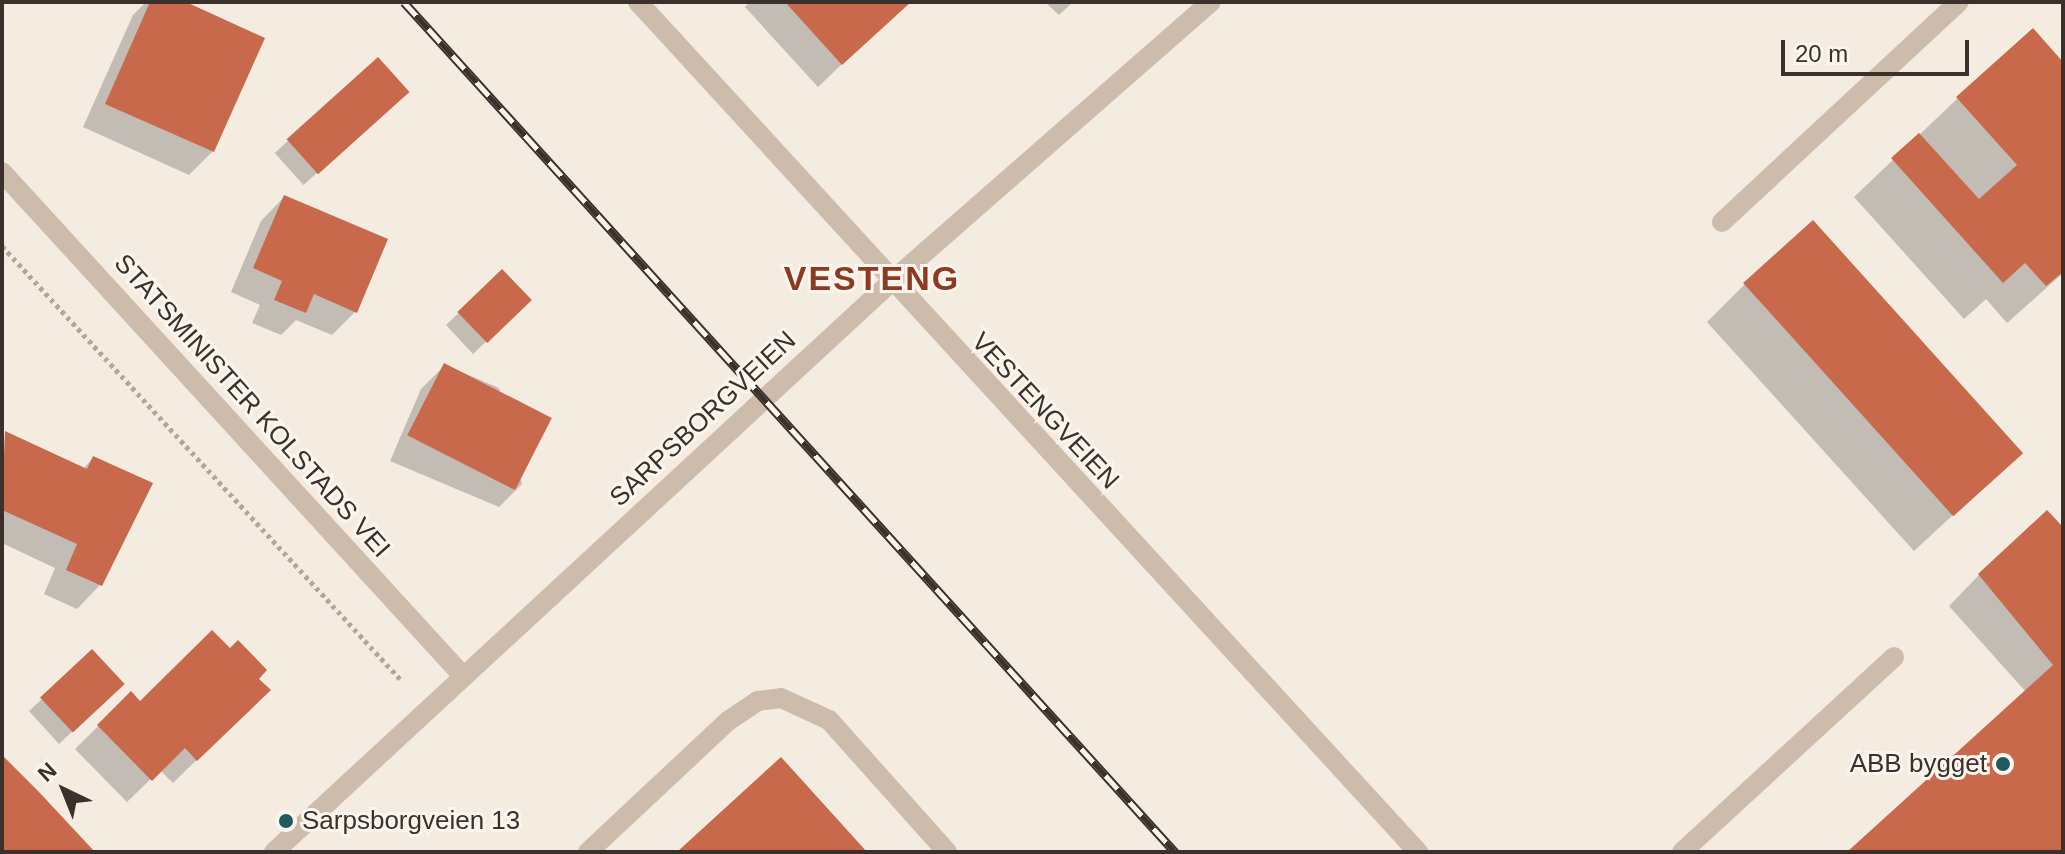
<!DOCTYPE html>
<style>
body{margin:0}
#map{position:relative;width:2065px;height:854px;overflow:hidden;background:#f4ebe1;font-family:Arial,sans-serif}
div>[style]{position:absolute}
[style*='--x']{left:calc(var(--x)*1px);top:calc(var(--y)*1px);width:calc(var(--w)*1px);rotate:calc(var(--a)*1deg)}
.shadow>*{inset:0;background:#0003;transform-origin:0 0}
.building>*{inset:0;background:#c8694b;transform-origin:0 0}
.path>*{height:5px;margin-top:-2.5px;transform-origin:0;background:repeating-linear-gradient(90deg,#b9a596 0 4px,transparent 0 8px)}
.minor>*{height:20px;margin:-10px;padding:0 10px;transform-origin:10px;border-radius:10px;background:#cdbbac}
.rail>*{height:9px;margin-top:-4.5px;transform-origin:0;background:repeating-linear-gradient(90deg,#fbf5ee 0 18px,#3b302b 0 36px);box-sizing:border-box;border-block:2px solid #3b302b}
.dots>*{width:22px;height:22px;translate:-50% -50%;box-sizing:border-box;border:4px solid #fbf5ee;border-radius:50%}
span{translate:-50% -50%;white-space:nowrap;text-align:center;line-height:1.15;-webkit-text-stroke:6px #fbf5ee;paint-order:stroke}
.street-label{font-size:26px;color:#3b302b}
.poi-label{font-size:26px;color:#3b302b}
.right{translate:-100% -50%;text-align:right}
.left{translate:0 -50%;text-align:left}
.district-label{font-size:34px;color:#8c3b22;font-weight:700;letter-spacing:2px}
.frame{position:absolute;inset:0;border:4px solid #3b302b;pointer-events:none}
.north{position:absolute;left:24px;top:750px;width:80px;height:80px;-webkit-text-stroke:6px #fbf5ee;paint-order:stroke;rotate:317deg;font-size:22px;font-weight:700;line-height:32px;text-align:center;color:#3b302b}
.north::after{content:'';display:block;margin:auto;width:28px;height:36px;background:#3b302b;clip-path:polygon(50% 0,100% 100%,50% 72%,0 100%)}
.scale{position:absolute;left:1781px;top:40px;width:188px;height:36px;box-sizing:border-box;border:4px solid #3b302b;border-top:0;padding-left:10px;font-size:24px;line-height:28px;white-space:nowrap;color:#3b302b;-webkit-text-stroke:6px #fbf5ee;paint-order:stroke}
</style>
<div id="map">
<div class="shadow">
<div style="clip-path:polygon(146px 2px,181px 2px,213px 151px,189px 175px,83px 127px,133px 15px)"></div>
<div style="clip-path:polygon(750px 2px,907px 2px,818px 87px,745px 7px)"></div>
<div style="clip-path:polygon(1045px 2px,1073px 2px,1059px 15px)"></div>
<div style="left:378px;top:60px;width:43px;height:139px;rotate:48deg"></div>
<div style="clip-path:polygon(2063px 65px,2063px 273px,2007px 323px,1986px 299px,1964px 319px,1854px 197px,1958px 98px)"></div>
<div style="clip-path:polygon(284px 197px,355px 312px,332px 335px,296px 320px,281px 335px,252px 323px,260px 305px,231px 292px,261px 221px)"></div>
<div style="clip-path:polygon(502px 272px,516px 313px,473px 354px,446px 325px)"></div>
<div style="clip-path:polygon(1745px 284px,2019px 454px,1914px 551px,1707px 322px)"></div>
<div style="clip-path:polygon(445px 365px,499px 388px,522px 484px,499px 507px,390px 461px,421px 389px)"></div>
<div style="clip-path:polygon(5px 433px,83px 469px,93px 458px,150px 484px,100px 585px,77px 609px,44px 594px,55px 568px,2px 543px)"></div>
<div style="clip-path:polygon(2063px 530px,2063px 852px,1850px 852px,2026px 692px,1949px 606px,1979px 575px)"></div>
<div style="clip-path:polygon(92px 652px,110px 696px,59px 744px,29px 711px)"></div>
<div style="clip-path:polygon(257px 679px,268px 690px,173px 783px,160px 770px,127px 802px,75px 749px,131px 694px,140px 704px)"></div>
</div>
<div class="building">
<div style="clip-path:polygon(150px 2px,186px 2px,265px 38px,214px 152px,105px 104px)"></div>
<div style="clip-path:polygon(785px 2px,911px 2px,842px 65px)"></div>
<div style="clip-path:polygon(2033px 28px,2063px 62px,2063px 272px,2046px 286px,2025px 263px,2003px 283px,1891px 158px,1919px 133px,1979px 199px,2017px 165px,1956px 97px)"></div>
<div style="left:378px;top:57px;width:47px;height:123px;rotate:48deg"></div>
<div style="clip-path:polygon(284px 195px,388px 239px,357px 313px,314px 294px,306px 313px,274px 300px,282px 281px,253px 268px)"></div>
<div style="left:1813px;top:220px;width:314px;height:94px;rotate:48deg"></div>
<div style="left:502px;top:269px;width:43px;height:62px;rotate:46deg"></div>
<div style="left:444px;top:363px;width:121px;height:81px;rotate:27deg"></div>
<div style="clip-path:polygon(5px 431px,87px 469px,93px 456px,153px 483px,102px 586px,66px 570px,77px 544px,2px 510px)"></div>
<div style="clip-path:polygon(2047px 510px,2063px 527px,2063px 852px,1847px 852px,2053px 665px,1978px 574px)"></div>
<div style="clip-path:polygon(212px 630px,230px 648px,238px 640px,267px 670px,259px 679px,271px 690px,197px 761px,185px 748px,152px 781px,97px 725px,131px 691px,140px 701px)"></div>
<div style="left:92px;top:649px;width:48px;height:71px;rotate:47deg"></div>
<div style="clip-path:polygon(2px 755px,38px 791px,95px 852px,2px 852px)"></div>
<div style="clip-path:polygon(781px 757px,867px 852px,677px 852px)"></div>
</div>
<div class="path">
<div style="--x:2;--y:246;--w:588;--a:47.41"></div>
</div>
<div class="minor">
<div style="--x:638;--y:2;--w:1154;--a:47.46"></div>
<div style="--x:2;--y:172;--w:683;--a:47.55"></div>
<div style="--x:1722;--y:222;--w:323;--a:-42.9"></div>
<div style="--x:274;--y:852;--w:840;--a:-42.73"></div>
<div style="--x:891;--y:282;--w:425;--a:-41.2"></div>
<div style="--x:588;--y:852;--w:192;--a:-43.1"></div>
<div style="--x:728;--y:721;--w:36;--a:-34"></div>
<div style="--x:758;--y:701;--w:23;--a:-7"></div>
<div style="--x:781;--y:698;--w:53;--a:24.6"></div>
<div style="--x:829;--y:720;--w:177;--a:48.2"></div>
<div style="--x:1682;--y:852;--w:288;--a:-42.6"></div>
</div>
<div class="rail">
<div style="--x:404;--y:2;--w:1148;--a:47.79"></div>
</div>
<div class="dots">
<div style="left:2003px;top:764px;background:#1f5a5e"></div>
<div style="left:286px;top:821px;background:#1f5a5e"></div>
</div>
<div class="street-label">
<span style="left:252px;top:406px;rotate:48deg">STATSMINISTER KOLSTADS VEI</span>
<span style="left:1045px;top:411px;rotate:47deg">VESTENGVEIEN</span>
<span style="left:703px;top:419px;rotate:-43deg">SARPSBORGVEIEN</span>
</div>
<div class="poi-label">
<span class="right" style="left:1987px;top:764px">ABB bygget</span>
<span class="left" style="left:302px;top:821px">Sarpsborgveien 13</span>
</div>
<div class="district-label">
<span style="left:872px;top:279px">VESTENG</span>
</div>
<div class="frame"></div>
<div class="north">N</div>
<div class="scale">20 m</div>
</div>
